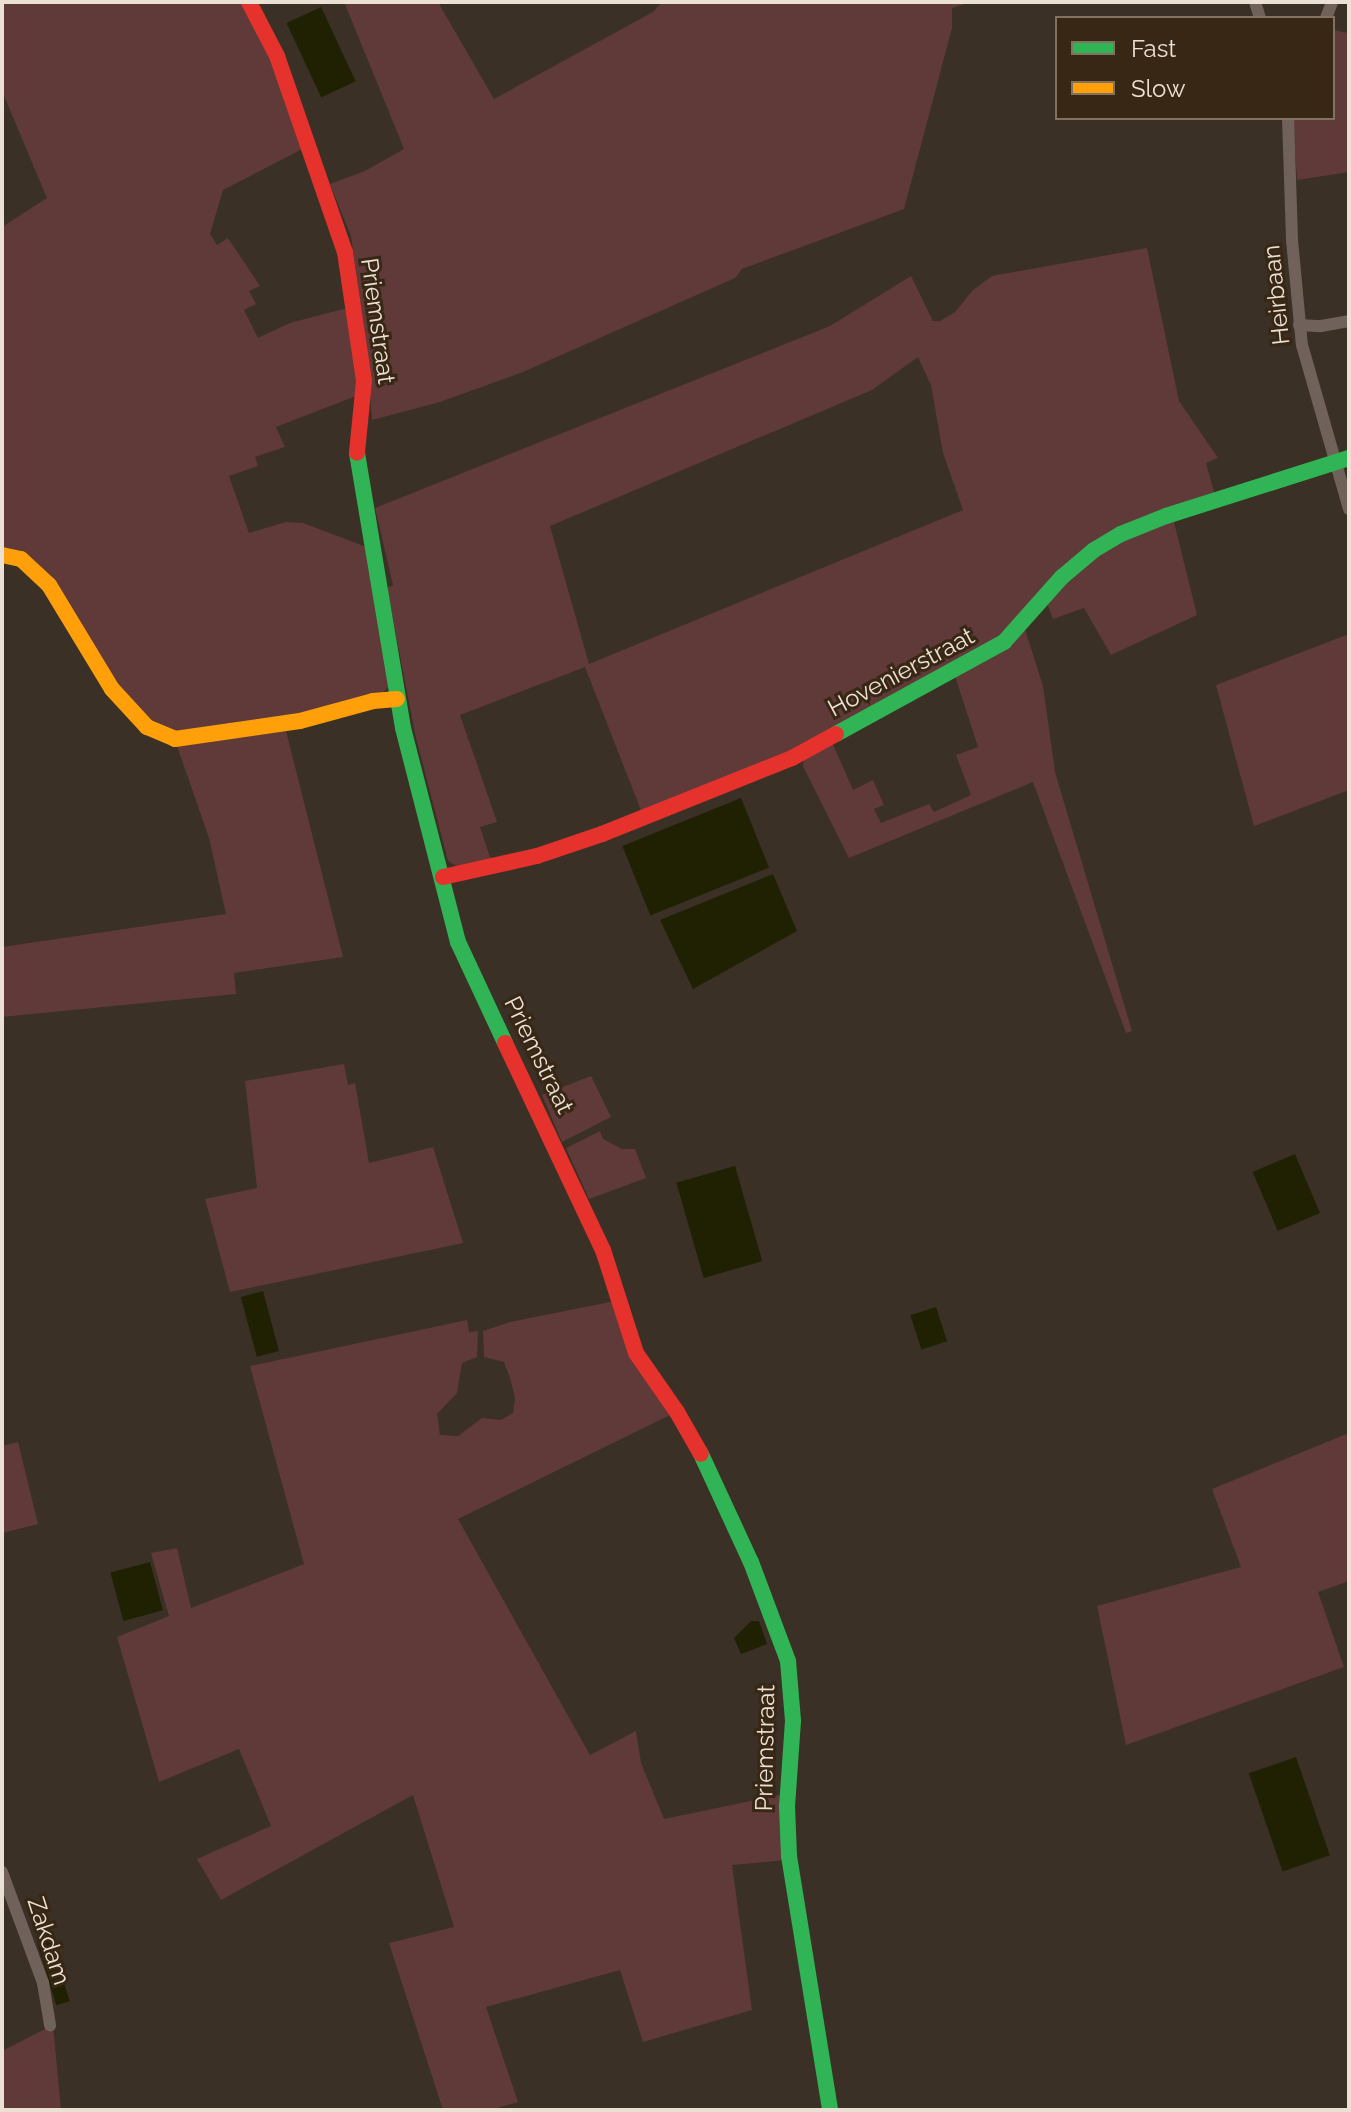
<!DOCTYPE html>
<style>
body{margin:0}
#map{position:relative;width:1351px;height:2112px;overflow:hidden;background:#3a3026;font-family:Raleway,sans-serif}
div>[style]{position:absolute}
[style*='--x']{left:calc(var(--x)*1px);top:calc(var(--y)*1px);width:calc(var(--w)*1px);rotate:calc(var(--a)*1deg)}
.green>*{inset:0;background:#5f3a38}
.water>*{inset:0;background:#202103;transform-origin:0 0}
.street>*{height:12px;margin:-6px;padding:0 6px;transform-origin:6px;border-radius:6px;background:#70625b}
.fast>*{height:16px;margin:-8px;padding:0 8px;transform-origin:8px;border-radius:8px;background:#30b455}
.slow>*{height:16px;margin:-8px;padding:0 8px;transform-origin:8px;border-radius:8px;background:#ff9f0a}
.jam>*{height:16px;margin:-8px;padding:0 8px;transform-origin:8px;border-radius:8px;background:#e5322d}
span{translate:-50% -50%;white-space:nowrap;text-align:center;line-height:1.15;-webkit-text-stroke:6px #382714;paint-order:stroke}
.street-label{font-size:24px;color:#ebe0d4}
.frame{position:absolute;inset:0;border:4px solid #ebe0d4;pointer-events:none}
.legend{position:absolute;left:1055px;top:16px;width:280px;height:104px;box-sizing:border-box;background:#382714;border:2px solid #807161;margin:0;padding:10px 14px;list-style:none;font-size:24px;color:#ebe0d4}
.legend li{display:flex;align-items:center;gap:16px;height:40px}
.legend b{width:40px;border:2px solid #807161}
</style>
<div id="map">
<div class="green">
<div style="clip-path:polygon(2px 2px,243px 2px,254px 16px,306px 147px,223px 190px,210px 234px,217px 245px,228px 238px,260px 286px,249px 291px,256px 304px,244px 310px,258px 338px,290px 323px,347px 308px,361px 394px,276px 427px,285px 447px,255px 457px,258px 466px,229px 476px,249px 533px,286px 522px,303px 523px,369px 548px,391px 685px,381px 694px,286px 718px,180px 734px,154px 726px,123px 696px,53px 582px,2px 548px,2px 227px,47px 198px,2px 91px)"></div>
<div style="clip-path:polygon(349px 2px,438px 2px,494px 99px,653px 12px,662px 2px,971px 2px,952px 8px,952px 28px,904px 209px,742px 269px,735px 278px,523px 372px,440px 402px,372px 420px,367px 350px,351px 236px,330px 184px,365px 171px,404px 149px,345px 4px)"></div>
<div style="clip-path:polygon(1333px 30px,1349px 33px,1349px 172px,1297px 180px,1293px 118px,1333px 118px)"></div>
<div style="clip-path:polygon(evenodd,1147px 248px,1179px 401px,1218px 458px,1206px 463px,1215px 495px,1134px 524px,1006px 633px,809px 744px,642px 813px,585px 667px,460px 715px,497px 822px,480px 827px,491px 860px,460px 868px,448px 861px,415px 734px,387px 588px,393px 585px,375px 508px,830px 326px,911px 276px,933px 321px,940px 321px,955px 312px,973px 290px,992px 276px,1147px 248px,918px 357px,931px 385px,943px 453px,963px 510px,589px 664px,550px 526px,872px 390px,918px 357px)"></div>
<div style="clip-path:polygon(1173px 518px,1197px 615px,1111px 655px,1084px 608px,1053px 619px,1045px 598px,1097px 553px)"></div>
<div style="clip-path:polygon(1024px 626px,1043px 686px,1055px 772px,1132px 1031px,1126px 1033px,1033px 782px,849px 858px,803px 766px,804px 759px,832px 742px,853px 790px,873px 780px,884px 805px,874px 809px,881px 823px,929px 804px,934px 812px,971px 795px,956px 755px,978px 747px,955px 676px)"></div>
<div style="clip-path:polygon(1349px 634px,1349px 790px,1254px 826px,1216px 685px)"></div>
<div style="clip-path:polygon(286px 731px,343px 957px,234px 973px,236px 994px,2px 1017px,2px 947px,226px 914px,209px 838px,177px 746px)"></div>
<div style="clip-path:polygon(344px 1064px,348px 1085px,355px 1083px,369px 1163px,433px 1147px,463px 1243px,230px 1292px,205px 1199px,257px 1188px,245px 1081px)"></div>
<div style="clip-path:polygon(591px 1076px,611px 1117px,562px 1142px,542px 1095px)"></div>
<div style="clip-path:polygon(600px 1131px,603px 1139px,622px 1149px,635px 1149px,646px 1178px,589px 1199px,566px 1148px)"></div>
<div style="clip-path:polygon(615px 1301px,674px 1413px,458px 1519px,590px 1755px,636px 1731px,641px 1763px,664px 1819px,784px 1794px,785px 1860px,732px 1865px,752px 2010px,643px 2042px,620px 1970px,486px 2007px,518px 2102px,491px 2110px,443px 2110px,389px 1943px,454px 1927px,413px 1795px,221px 1900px,197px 1859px,271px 1826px,239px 1749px,159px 1782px,117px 1637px,169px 1616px,151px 1553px,177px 1548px,191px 1608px,304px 1564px,250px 1366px,467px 1320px,469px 1332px,478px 1331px,477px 1357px,462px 1363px,457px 1393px,437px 1414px,440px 1435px,458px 1436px,482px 1418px,501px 1420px,513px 1413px,515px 1398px,510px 1378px,504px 1362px,484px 1357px,483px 1331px,510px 1322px)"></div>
<div style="clip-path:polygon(1349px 1433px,1349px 1581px,1318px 1592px,1344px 1667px,1126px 1745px,1097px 1606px,1241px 1567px,1212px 1489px)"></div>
<div style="clip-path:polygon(18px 1442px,38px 1524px,2px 1533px,2px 1446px)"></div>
<div style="clip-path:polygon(53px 2025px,61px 2110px,2px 2110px,2px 2051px)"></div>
</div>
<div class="water">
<div style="left:321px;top:7px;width:82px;height:38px;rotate:65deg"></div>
<div style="left:741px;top:798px;width:75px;height:128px;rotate:68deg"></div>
<div style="clip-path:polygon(773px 874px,797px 931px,693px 989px,660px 920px)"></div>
<div style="left:1295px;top:1154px;width:64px;height:46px;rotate:67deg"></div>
<div style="left:735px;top:1166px;width:99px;height:61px;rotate:74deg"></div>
<div style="left:263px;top:1291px;width:62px;height:23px;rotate:75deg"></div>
<div style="left:936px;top:1307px;width:36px;height:27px;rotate:72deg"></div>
<div style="left:150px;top:1562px;width:50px;height:41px;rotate:75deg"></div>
<div style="clip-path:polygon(751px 1621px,759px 1621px,767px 1644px,741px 1654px,734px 1638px)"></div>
<div style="left:1296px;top:1757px;width:104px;height:50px;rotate:71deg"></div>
<div style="left:51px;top:1940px;width:64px;height:14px;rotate:73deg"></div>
</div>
<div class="street">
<div style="--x:1255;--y:2;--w:17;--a:73"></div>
<div style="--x:1326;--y:18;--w:17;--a:-69"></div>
<div style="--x:1288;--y:118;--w:122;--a:88.1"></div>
<div style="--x:1292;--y:240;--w:105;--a:84.6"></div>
<div style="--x:1302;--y:345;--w:171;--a:74"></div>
<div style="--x:1299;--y:325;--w:22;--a:3"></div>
<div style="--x:1321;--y:326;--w:28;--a:-10"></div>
<div style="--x:2;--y:1872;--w:118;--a:69.7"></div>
<div style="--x:43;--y:1983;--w:43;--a:80.5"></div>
</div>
<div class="fast">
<div style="--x:357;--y:453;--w:279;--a:80.5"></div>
<div style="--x:403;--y:728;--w:221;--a:75.6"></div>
<div style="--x:458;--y:942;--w:111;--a:65"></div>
<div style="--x:836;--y:734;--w:192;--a:-28.7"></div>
<div style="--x:1004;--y:642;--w:87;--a:-48.3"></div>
<div style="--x:1062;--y:577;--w:42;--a:-40.2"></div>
<div style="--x:1094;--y:550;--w:31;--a:-31"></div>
<div style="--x:1121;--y:534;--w:48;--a:-21.8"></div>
<div style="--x:1166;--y:516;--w:192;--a:-17.6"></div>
<div style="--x:701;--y:1454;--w:119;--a:65.2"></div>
<div style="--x:751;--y:1562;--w:106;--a:69.5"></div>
<div style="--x:788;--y:1661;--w:60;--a:85.2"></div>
<div style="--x:793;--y:1721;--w:85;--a:94"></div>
<div style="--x:787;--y:1806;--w:50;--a:87.7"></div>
<div style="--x:789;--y:1856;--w:257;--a:80.8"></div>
</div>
<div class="slow">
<div style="--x:2;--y:555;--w:19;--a:12"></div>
<div style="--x:21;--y:559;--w:38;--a:43"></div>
<div style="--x:49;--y:585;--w:122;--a:58.8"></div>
<div style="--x:112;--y:689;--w:52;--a:47.4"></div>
<div style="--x:147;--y:727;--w:30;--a:23"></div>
<div style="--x:175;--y:739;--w:126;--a:-8.2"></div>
<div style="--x:300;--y:721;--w:76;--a:-15.3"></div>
<div style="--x:373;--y:701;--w:24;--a:-5"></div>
</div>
<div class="jam">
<div style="--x:249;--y:2;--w:61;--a:62.6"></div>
<div style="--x:277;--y:56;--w:207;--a:70.9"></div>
<div style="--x:345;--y:252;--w:130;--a:81.6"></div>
<div style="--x:364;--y:381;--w:72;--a:95.6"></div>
<div style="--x:443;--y:877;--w:96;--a:-12.6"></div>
<div style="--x:537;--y:856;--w:69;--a:-18.7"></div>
<div style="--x:602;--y:834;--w:205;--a:-21.8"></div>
<div style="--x:792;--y:758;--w:50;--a:-28.6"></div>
<div style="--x:505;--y:1043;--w:229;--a:64.7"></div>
<div style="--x:603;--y:1250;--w:108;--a:72.2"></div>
<div style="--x:636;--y:1353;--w:72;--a:55.2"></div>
<div style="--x:677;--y:1412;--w:48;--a:60.3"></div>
</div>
<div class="street-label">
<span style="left:1276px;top:295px;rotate:-96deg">Heirbaan</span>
<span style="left:378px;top:321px;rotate:82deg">Priemstraat</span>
<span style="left:901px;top:672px;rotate:-28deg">Hovenierstraat</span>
<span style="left:539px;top:1055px;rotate:64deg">Priemstraat</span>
<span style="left:765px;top:1748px;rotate:-89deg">Priemstraat</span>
<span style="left:49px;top:1941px;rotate:72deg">Zakdam</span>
</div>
<div class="frame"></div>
<ul class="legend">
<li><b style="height:10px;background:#30b455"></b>Fast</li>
<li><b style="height:10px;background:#ff9f0a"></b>Slow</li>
</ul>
</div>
